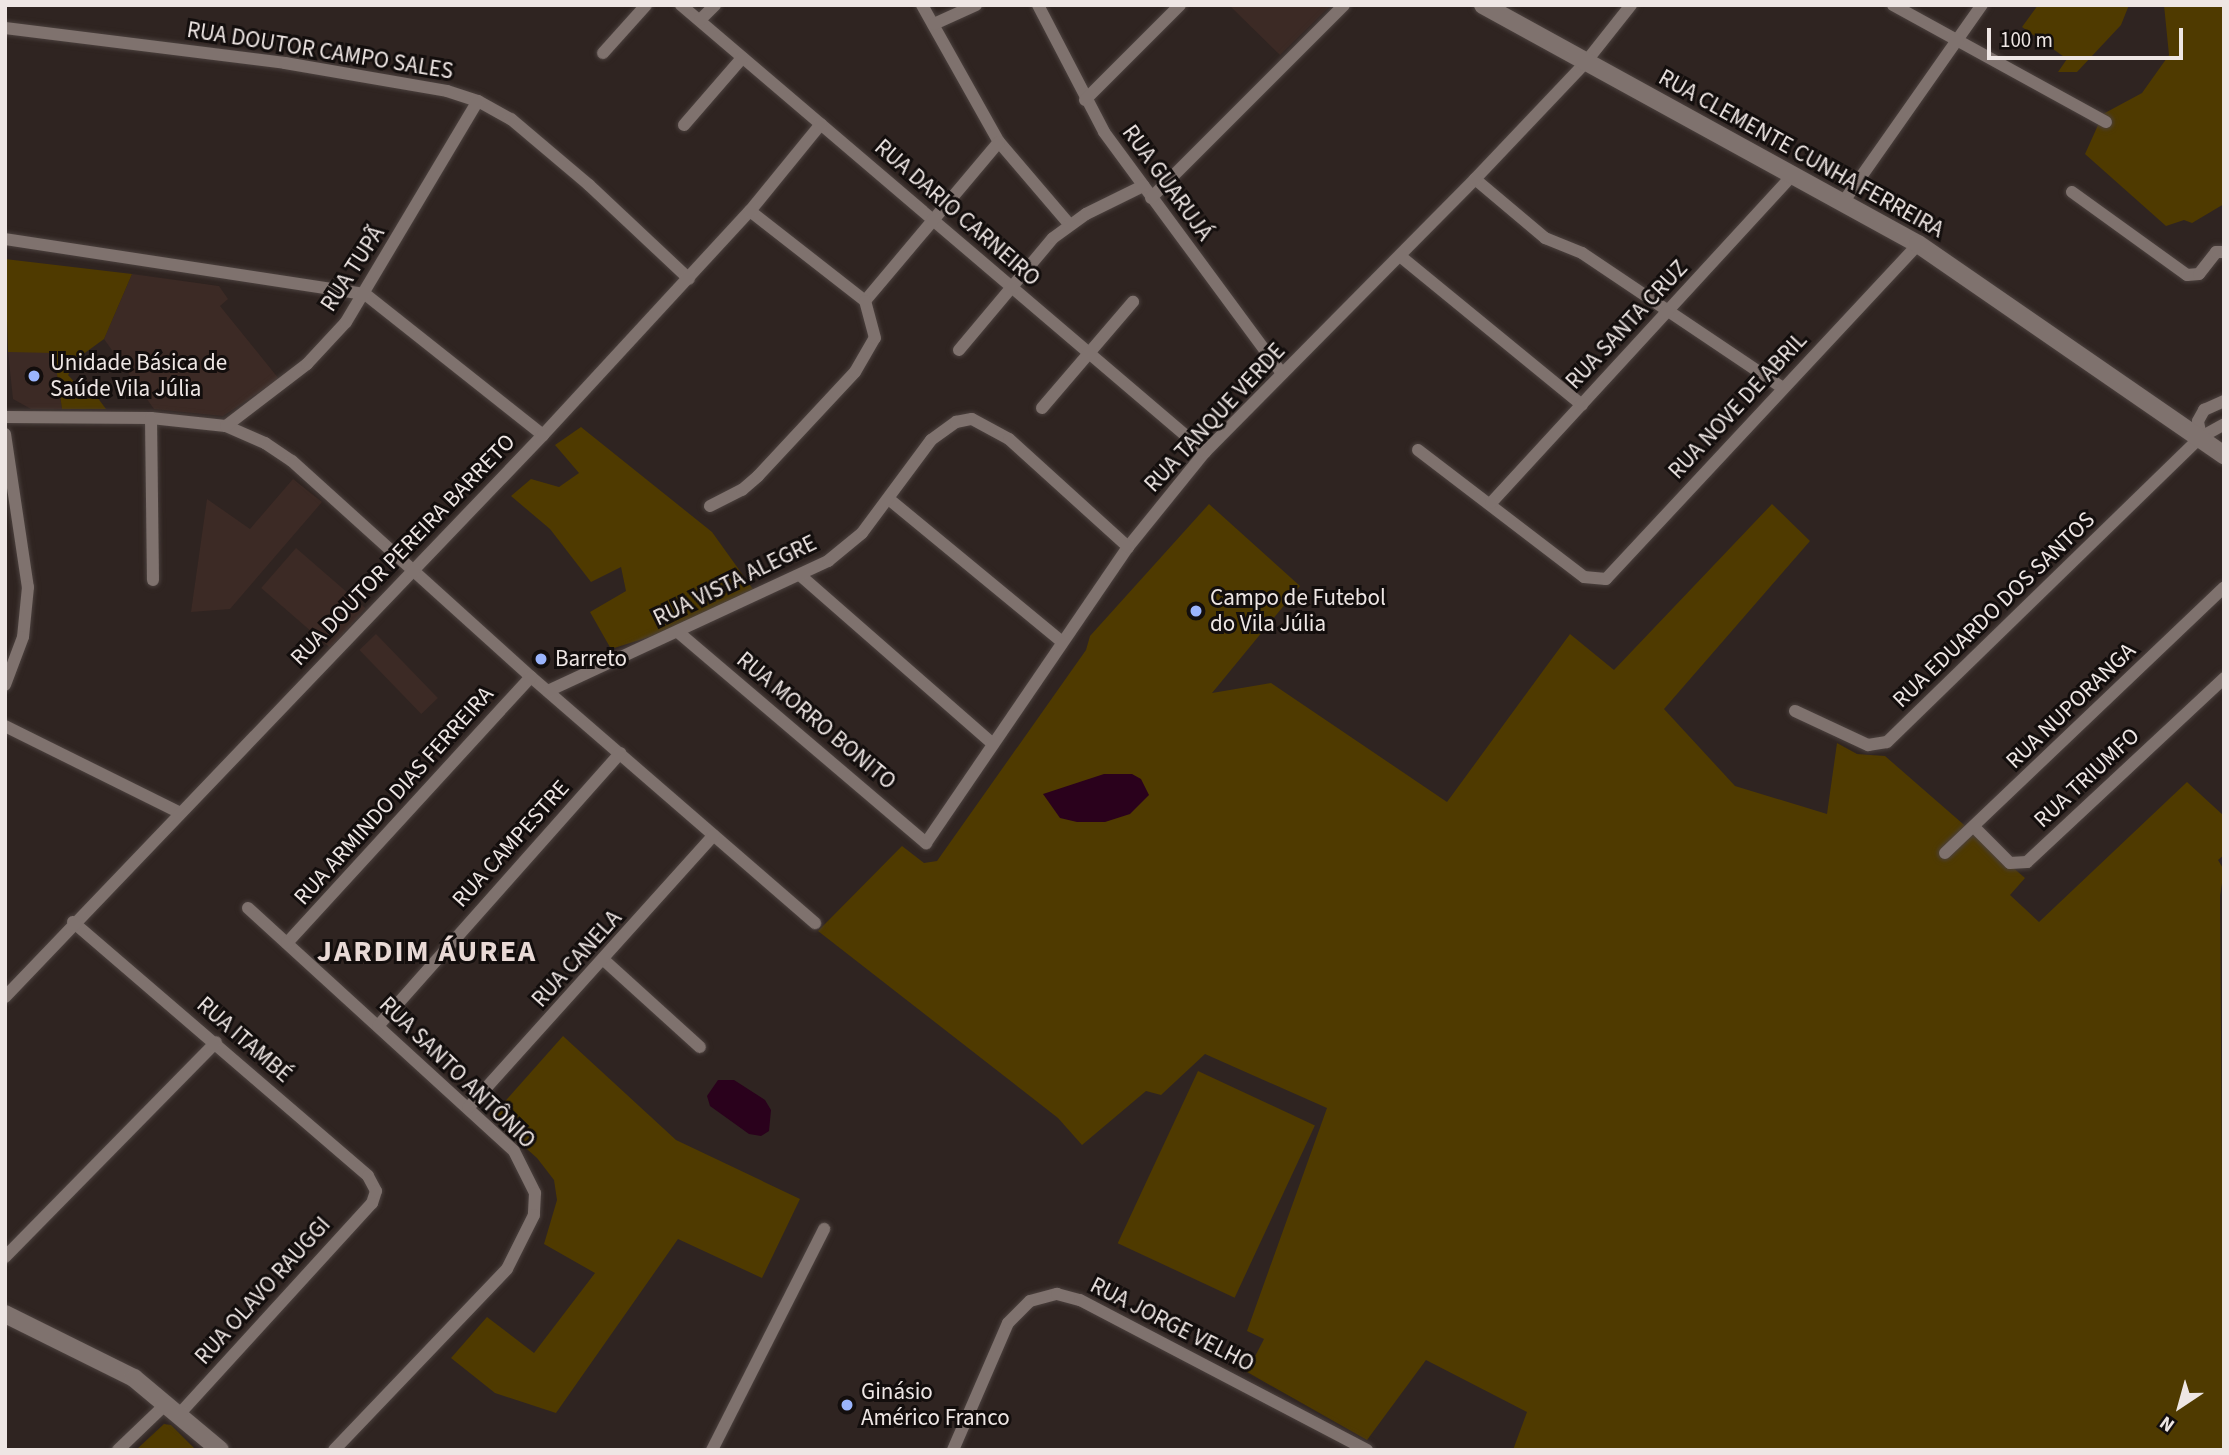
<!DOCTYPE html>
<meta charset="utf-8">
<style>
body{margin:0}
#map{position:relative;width:2229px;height:1455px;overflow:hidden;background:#2f2421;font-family:"Source Sans 3",sans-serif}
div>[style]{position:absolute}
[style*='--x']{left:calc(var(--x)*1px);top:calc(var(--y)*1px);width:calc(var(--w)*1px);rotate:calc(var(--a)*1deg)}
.built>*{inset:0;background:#3c2a25;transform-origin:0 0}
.green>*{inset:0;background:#4f3a00;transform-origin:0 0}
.water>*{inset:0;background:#2a011c}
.roads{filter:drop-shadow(0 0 2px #4b413e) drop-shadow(0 0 2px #4b413e)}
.street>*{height:12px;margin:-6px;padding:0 6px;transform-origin:6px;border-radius:6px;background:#7f726e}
.secondary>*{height:18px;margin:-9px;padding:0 9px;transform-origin:9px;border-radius:9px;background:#7f726e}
.dots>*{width:19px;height:19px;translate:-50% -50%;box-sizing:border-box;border:4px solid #130e0d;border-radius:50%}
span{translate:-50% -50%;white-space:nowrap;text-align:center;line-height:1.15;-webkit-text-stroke:6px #130e0d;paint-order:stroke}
.street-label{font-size:23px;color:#eee6e4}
.poi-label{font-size:23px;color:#eee6e4}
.left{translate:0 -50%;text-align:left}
.district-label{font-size:30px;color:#e8d9d5;font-weight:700;letter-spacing:2px}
.frame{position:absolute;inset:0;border:7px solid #eee6e4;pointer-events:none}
.north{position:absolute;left:2145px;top:1371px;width:70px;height:70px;-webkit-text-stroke:5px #130e0d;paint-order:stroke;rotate:216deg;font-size:19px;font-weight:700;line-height:28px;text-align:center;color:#eee6e4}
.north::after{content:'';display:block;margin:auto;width:24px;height:32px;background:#eee6e4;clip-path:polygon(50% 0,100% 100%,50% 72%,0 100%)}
.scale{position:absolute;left:1987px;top:28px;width:196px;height:32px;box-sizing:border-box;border:4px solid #eee6e4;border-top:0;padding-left:9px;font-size:21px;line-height:24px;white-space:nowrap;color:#eee6e4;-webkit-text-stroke:5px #130e0d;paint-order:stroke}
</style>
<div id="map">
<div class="built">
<div style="clip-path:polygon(1229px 5px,1331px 5px,1280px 55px)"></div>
<div style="clip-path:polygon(132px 274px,219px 286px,228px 299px,220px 306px,279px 379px,223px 416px,154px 409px,104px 339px)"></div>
<div style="clip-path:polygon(26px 350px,54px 353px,62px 409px,31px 409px,13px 399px,8px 352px)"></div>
<div style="clip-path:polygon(293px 479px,322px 502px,230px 609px,191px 612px,207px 499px,250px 529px)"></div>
<div style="left:296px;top:548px;width:92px;height:53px;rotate:41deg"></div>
<div style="left:376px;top:634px;width:89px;height:23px;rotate:46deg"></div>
</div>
<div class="green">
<div style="clip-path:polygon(2038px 5px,2129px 5px,2121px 25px,2077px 72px,2058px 72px,2067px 59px,2022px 27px)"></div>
<div style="clip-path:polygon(2164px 5px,2224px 5px,2224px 204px,2192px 223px,2184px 220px,2166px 226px,2085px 154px,2103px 114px,2142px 93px,2169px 55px)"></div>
<div style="clip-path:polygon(5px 259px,132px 274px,104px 339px,82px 355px,68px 375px,80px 388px,77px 394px,89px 399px,94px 393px,106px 409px,62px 409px,54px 353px,8px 352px)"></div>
<div style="clip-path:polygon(581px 427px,712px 532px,755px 592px,681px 627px,611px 649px,590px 612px,626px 591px,621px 567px,591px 582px,550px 529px,511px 496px,531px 479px,559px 487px,579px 473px,555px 445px)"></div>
<div style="clip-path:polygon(1209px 504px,1300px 586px,1212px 693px,1271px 683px,1447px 802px,1570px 634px,1614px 670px,1772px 504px,1810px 541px,1664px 709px,1735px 786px,1827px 814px,1837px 743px,1857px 754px,1885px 756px,2025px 878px,2010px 895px,2039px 922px,2187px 782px,2224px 816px,2224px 855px,2218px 860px,2224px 870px,2220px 896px,2224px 1450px,1513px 1450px,1527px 1412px,1426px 1360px,1367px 1440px,1247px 1372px,1264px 1339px,1247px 1331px,1327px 1108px,1205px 1054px,1161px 1095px,1146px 1091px,1082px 1145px,1058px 1118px,818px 931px,902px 846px,924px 863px,937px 861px,1086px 650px,1090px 636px)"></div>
<div style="clip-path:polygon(563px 1036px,676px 1140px,800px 1199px,762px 1278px,678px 1239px,556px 1413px,495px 1393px,451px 1358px,487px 1317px,534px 1353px,595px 1273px,544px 1244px,557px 1200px,554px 1180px,537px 1158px,491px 1117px)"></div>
<div style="left:1198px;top:1071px;width:129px;height:190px;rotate:25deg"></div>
<div style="clip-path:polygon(164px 1424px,171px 1425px,196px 1450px,136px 1450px)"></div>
</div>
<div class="water">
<div style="clip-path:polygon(1104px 774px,1132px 774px,1141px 779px,1149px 795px,1130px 814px,1105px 822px,1077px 822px,1060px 818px,1043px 794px)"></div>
<div style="clip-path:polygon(718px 1080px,734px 1080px,765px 1100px,771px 1110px,769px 1131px,761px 1136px,749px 1134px,710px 1106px,707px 1096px)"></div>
</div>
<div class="roads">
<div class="street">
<div style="--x:681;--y:5;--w:689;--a:40.47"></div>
<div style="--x:922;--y:5;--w:157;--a:60.7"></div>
<div style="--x:999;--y:142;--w:108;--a:49.5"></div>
<div style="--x:1038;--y:5;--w:143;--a:62.5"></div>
<div style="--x:1104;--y:132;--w:300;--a:53.6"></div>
<div style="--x:1893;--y:5;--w:243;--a:28.8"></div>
<div style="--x:700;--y:20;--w:21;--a:-45"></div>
<div style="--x:934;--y:24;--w:46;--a:-24.3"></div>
<div style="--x:5;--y:28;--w:282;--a:7.1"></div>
<div style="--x:285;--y:63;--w:164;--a:9.8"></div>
<div style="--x:447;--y:91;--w:33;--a:18"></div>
<div style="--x:478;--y:101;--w:38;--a:29"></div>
<div style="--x:511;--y:119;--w:102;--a:40.2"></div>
<div style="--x:589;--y:185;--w:137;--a:43.2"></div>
<div style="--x:603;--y:53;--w:64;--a:-48.1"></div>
<div style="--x:1085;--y:100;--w:134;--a:-45"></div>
<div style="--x:684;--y:125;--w:89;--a:-49.1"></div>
<div style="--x:1475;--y:179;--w:92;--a:40.1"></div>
<div style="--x:1545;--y:238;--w:40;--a:22"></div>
<div style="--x:1582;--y:253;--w:242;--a:33.9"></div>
<div style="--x:2072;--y:192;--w:142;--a:35.8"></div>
<div style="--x:2187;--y:275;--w:12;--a:-5"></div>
<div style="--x:2199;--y:274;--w:28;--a:-52"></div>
<div style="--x:2216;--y:252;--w:8;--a:0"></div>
<div style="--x:1151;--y:198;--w:273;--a:-45"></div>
<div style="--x:1844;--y:201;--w:240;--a:-54.9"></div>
<div style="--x:750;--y:211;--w:146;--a:38"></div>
<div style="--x:5;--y:239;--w:364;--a:8.7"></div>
<div style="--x:365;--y:294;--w:227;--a:38.4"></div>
<div style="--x:1400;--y:256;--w:235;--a:39.3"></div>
<div style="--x:865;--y:301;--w:208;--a:-49.9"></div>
<div style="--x:959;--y:350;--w:146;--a:-50"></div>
<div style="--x:1053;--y:238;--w:41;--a:-36"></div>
<div style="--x:1086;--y:214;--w:64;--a:-26.2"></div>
<div style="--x:1042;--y:408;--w:140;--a:-49.4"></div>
<div style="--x:5;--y:417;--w:146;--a:0.4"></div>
<div style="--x:151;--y:418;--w:75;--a:6.1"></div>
<div style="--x:226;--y:426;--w:43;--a:23.6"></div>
<div style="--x:265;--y:443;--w:32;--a:34"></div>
<div style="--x:292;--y:461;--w:322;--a:42.1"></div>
<div style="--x:531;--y:677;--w:376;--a:40.9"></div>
<div style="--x:151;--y:418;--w:162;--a:89.3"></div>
<div style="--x:226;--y:426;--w:102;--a:-37.4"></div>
<div style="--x:307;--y:364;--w:57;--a:-47.1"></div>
<div style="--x:346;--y:322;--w:257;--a:-59.2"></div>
<div style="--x:5;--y:434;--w:155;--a:81.5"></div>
<div style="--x:28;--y:587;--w:50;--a:95.7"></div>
<div style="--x:23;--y:637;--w:51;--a:110.6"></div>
<div style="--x:2201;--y:437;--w:16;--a:-101"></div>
<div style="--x:2198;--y:421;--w:13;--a:-61"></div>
<div style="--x:2204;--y:410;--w:22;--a:-24"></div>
<div style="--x:1418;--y:450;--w:209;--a:37.4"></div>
<div style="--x:1584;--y:577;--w:22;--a:5"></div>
<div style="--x:1606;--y:579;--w:458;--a:-47"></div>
<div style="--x:890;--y:500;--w:223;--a:39.5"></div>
<div style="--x:1491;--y:503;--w:447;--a:-47.4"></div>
<div style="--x:710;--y:506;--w:36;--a:-27"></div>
<div style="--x:742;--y:490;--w:21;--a:-41"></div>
<div style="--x:758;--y:476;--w:142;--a:-47"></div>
<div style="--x:855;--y:372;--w:39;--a:-60"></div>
<div style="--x:875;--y:338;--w:38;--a:-105"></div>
<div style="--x:801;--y:576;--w:254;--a:41.2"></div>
<div style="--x:678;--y:632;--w:326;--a:40.4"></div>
<div style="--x:926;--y:843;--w:358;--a:-55.7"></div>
<div style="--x:1128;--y:547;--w:122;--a:-51"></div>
<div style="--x:1205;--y:452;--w:384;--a:-45.3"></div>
<div style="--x:1475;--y:179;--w:160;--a:-46.5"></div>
<div style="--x:1585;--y:63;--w:74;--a:-51.6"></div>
<div style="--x:548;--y:691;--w:309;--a:-24.9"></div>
<div style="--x:828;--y:561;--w:44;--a:-39.5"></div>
<div style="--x:862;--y:533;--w:116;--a:-53.4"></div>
<div style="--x:931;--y:440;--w:31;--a:-36"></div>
<div style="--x:956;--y:422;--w:16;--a:-11"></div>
<div style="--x:972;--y:419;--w:42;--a:28.4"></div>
<div style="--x:1009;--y:439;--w:161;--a:42.2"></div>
<div style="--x:1795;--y:711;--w:81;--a:25"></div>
<div style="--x:1868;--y:745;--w:19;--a:-9"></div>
<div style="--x:1887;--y:742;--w:438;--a:-44.2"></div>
<div style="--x:2201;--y:437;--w:26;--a:-29"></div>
<div style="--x:5;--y:726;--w:193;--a:26.4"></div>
<div style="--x:1975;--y:828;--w:49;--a:45"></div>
<div style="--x:2010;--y:863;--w:17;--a:-3"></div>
<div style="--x:2027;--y:862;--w:270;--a:-43"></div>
<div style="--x:1945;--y:853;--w:385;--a:-43.6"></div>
<div style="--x:248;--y:908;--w:360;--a:42.4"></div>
<div style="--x:514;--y:1151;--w:47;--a:63.4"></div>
<div style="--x:535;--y:1193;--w:22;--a:93"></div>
<div style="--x:534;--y:1215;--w:60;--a:116.6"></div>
<div style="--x:507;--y:1269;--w:250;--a:133.7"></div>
<div style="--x:73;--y:922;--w:389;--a:40.7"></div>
<div style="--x:368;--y:1176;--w:17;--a:62"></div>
<div style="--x:376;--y:1191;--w:13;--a:108"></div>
<div style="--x:372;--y:1203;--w:285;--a:132.4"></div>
<div style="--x:287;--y:943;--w:361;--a:-47.5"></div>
<div style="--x:605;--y:961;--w:128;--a:42.2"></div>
<div style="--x:5;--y:997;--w:778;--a:-46.25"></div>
<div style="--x:543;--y:435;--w:305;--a:-47.3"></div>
<div style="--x:750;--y:211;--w:112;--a:-50.8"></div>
<div style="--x:378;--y:1026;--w:365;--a:-48.4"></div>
<div style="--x:468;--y:1108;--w:367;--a:-48"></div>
<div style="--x:5;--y:1257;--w:301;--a:-45.5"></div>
<div style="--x:118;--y:1450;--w:68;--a:-43.8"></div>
<div style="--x:712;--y:1450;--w:248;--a:-63.1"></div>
<div style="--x:953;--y:1450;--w:138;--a:-66.6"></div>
<div style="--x:1008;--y:1323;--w:31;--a:-45"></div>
<div style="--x:1030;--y:1301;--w:28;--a:-15"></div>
<div style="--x:1057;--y:1294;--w:24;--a:15"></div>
<div style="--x:1080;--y:1300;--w:324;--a:27.6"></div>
</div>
<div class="secondary">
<div style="--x:1483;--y:5;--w:496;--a:28.8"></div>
<div style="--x:1918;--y:244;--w:372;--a:34.6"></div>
<div style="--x:5;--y:1314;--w:144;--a:26.4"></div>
<div style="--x:134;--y:1378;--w:112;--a:39.9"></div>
</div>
</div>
<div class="dots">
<div style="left:34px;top:376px;background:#9bb5fd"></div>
<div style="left:1196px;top:611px;background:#9bb5fd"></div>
<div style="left:541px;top:659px;background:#9bb5fd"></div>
<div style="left:847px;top:1405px;background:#9bb5fd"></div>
</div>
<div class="street-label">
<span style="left:320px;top:51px;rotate:9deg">RUA DOUTOR CAMPO SALES</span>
<span style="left:1801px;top:154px;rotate:29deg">RUA CLEMENTE CUNHA FERREIRA</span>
<span style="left:1167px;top:183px;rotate:54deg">RUA GUARUJÁ</span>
<span style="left:957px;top:213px;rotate:41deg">RUA DARIO CARNEIRO</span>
<span style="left:353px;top:269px;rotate:-57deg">RUA TUPÃ</span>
<span style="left:1627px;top:325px;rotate:-47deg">RUA SANTA CRUZ</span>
<span style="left:1738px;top:406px;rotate:-47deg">RUA NOVE DE ABRIL</span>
<span style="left:1215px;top:418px;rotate:-47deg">RUA TANQUE VERDE</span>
<span style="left:403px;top:550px;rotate:-46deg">RUA DOUTOR PEREIRA BARRETO</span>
<span style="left:735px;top:581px;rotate:-26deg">RUA VISTA ALEGRE</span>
<span style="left:1994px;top:610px;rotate:-44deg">RUA EDUARDO DOS SANTOS</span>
<span style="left:2071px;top:706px;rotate:-44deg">RUA NUPORANGA</span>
<span style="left:816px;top:721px;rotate:40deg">RUA MORRO BONITO</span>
<span style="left:2087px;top:778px;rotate:-43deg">RUA TRIUMFO</span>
<span style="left:394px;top:796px;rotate:-48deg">RUA ARMINDO DIAS FERREIRA</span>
<span style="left:511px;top:844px;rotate:-48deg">RUA CAMPESTRE</span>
<span style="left:577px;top:959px;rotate:-48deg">RUA CANELA</span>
<span style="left:244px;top:1040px;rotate:41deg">RUA ITAMBÉ</span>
<span style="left:457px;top:1073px;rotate:44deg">RUA SANTO ANTÔNIO</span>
<span style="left:263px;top:1291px;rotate:-48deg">RUA OLAVO RAUGGI</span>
<span style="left:1172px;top:1325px;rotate:27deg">RUA JORGE VELHO</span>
</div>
<div class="poi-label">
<span class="left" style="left:50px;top:376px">Unidade Básica de<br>Saúde Vila Júlia</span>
<span class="left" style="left:1210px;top:611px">Campo de Futebol<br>do Vila Júlia</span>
<span class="left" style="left:555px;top:659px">Barreto</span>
<span class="left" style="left:861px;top:1405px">Ginásio<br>Américo Franco</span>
</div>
<div class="district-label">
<span style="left:427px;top:952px">JARDIM ÁUREA</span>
</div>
<div class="frame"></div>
<div class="north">N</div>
<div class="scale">100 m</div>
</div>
